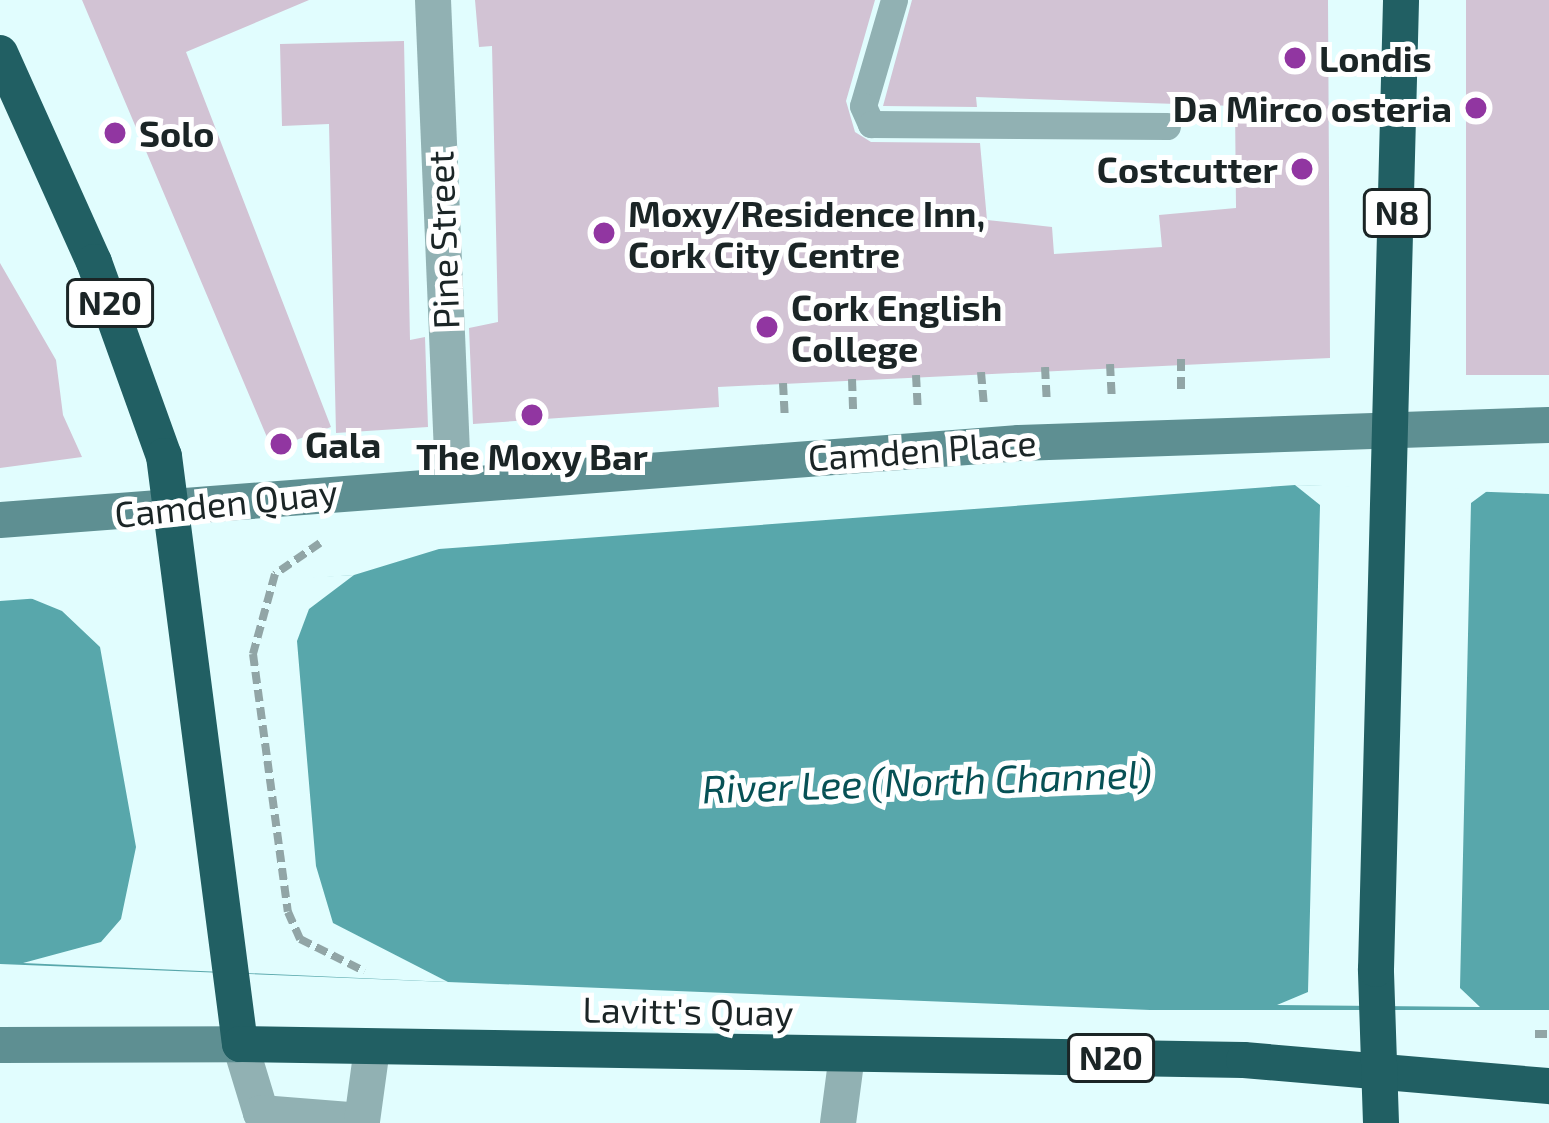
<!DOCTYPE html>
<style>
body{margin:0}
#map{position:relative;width:1549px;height:1123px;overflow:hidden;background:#e1fdfe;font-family:"Exo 2",sans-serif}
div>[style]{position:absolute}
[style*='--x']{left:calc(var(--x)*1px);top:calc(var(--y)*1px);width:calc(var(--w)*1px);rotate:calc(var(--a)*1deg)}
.water>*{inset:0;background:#58a7ab}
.pier>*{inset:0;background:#e1fdfe}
.building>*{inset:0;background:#d2c3d4;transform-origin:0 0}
.path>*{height:8px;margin-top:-4px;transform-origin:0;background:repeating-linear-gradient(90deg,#91a5a6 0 12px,transparent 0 18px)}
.lane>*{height:27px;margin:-13.5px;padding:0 13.5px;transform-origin:13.5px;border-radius:13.5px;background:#91b1b3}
.street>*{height:36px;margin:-18px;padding:0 18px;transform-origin:18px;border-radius:18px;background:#91b1b3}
.secondary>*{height:36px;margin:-18px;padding:0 18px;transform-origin:18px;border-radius:18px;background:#5e8f92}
.highway>*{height:36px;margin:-18px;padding:0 18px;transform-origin:18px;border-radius:18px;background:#215f63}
.dots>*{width:33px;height:33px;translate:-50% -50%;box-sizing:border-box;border:6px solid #fff;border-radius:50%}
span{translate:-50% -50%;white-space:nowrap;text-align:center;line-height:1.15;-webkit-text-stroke:10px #fff;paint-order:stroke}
.shield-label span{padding:3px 9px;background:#fff;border:3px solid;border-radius:9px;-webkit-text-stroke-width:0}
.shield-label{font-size:33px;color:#1b2526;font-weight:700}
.poi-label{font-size:36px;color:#1b2526;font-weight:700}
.left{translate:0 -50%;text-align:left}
.right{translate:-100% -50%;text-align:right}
.street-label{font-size:36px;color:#1b2526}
.water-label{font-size:39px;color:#075155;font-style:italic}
</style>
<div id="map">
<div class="water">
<div style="clip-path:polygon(1295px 485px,1549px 494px,1549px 1010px,1150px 1010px,0 964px,0 601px,354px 575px,439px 549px)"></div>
</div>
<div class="pier">
<div style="clip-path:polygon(1295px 485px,1490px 489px,1471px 503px,1460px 988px,1480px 1007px,1277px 1005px,1308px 992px,1320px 505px)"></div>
<div style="clip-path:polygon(354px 575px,309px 609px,297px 641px,316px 866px,333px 923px,448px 982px,23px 963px,101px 942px,121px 919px,136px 847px,100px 647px,62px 611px,18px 593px)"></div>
</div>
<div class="building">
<div style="clip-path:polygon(82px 0,309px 0,186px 52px,331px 427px,272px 449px)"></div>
<div style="clip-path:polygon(475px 0,875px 0,846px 101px,855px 132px,871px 142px,980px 143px,987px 220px,1052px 227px,1054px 254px,1162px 247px,1159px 215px,1236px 208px,1235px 106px,976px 97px,977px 107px,883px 106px,912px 0,1328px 0,1330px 358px,718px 387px,719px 407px,473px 424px,469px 328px,498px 322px,492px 46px,479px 47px)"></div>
<div style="left:1466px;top:0;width:83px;height:375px"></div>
<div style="clip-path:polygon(404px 41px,410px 340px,425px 337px,428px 427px,336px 433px,329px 124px,282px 126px,280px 44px)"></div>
<div style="clip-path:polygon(0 263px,56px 360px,63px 415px,82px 457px,0 468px)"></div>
</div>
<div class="path">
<div style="--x:1181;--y:359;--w:35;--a:90"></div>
<div style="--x:1110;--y:364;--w:34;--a:87"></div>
<div style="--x:1045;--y:367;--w:35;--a:87"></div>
<div style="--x:981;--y:372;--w:34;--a:85"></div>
<div style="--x:916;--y:375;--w:35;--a:87"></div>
<div style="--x:852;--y:379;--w:34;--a:88"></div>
<div style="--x:783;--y:383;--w:34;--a:87"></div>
<div style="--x:320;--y:543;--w:55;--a:145.4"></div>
<div style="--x:275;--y:574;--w:83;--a:105.4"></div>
<div style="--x:253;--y:654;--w:260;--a:82.3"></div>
<div style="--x:288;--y:912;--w:30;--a:66"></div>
<div style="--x:300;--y:939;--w:72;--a:26.6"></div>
<div style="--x:1535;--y:1034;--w:14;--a:0"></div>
</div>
<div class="lane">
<div style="--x:894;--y:0;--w:110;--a:106.3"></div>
<div style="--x:863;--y:106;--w:20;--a:66"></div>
<div style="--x:871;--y:124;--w:296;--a:0.4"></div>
</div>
<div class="street">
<div style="--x:433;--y:0;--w:480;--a:87.6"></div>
<div style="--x:240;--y:1044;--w:72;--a:73.1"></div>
<div style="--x:261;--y:1113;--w:101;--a:4.5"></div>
<div style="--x:362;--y:1121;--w:74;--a:-82.2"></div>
<div style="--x:838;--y:1123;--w:69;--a:-82.5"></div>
</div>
<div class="secondary">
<div style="--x:0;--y:520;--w:1022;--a:-4.32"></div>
<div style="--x:1019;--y:443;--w:530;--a:-1.95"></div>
<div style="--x:0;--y:1045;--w:240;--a:-0.2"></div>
</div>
<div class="highway">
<div style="--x:0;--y:53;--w:229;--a:65.8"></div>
<div style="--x:94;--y:262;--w:206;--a:70.2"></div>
<div style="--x:164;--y:456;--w:593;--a:82.64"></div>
<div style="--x:240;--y:1044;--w:1004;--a:0.91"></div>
<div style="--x:1244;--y:1060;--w:306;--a:4.9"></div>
<div style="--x:1381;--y:1123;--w:154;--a:-91.9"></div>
<div style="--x:1376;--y:969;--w:969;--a:-88.52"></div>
</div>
<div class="dots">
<div style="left:1295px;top:58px;background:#9136a1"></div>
<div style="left:1476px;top:108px;background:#9136a1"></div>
<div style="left:115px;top:133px;background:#9136a1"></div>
<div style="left:1302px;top:169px;background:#9136a1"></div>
<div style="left:604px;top:233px;background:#9136a1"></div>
<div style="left:767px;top:327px;background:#9136a1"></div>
<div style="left:532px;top:415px;background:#9136a1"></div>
<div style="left:281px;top:444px;background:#9136a1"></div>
</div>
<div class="shield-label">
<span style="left:1397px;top:213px">N8</span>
<span style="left:110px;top:303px">N20</span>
<span style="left:1111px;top:1058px">N20</span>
</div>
<div class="poi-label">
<span class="left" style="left:1319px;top:58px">Londis</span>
<span class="right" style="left:1452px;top:108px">Da Mirco osteria</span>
<span class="left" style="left:139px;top:133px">Solo</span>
<span class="right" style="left:1278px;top:169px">Costcutter</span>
<span class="left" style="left:628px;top:233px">Moxy/Residence Inn,<br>Cork City Centre</span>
<span class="left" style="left:791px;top:327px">Cork English<br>College</span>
<span class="left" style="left:305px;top:444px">Gala</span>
<span style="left:532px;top:456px">The Moxy Bar</span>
</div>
<div class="street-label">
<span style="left:442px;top:240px;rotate:-92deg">Pine Street</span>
<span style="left:922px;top:449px;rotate:-4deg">Camden Place</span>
<span style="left:226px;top:502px;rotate:-6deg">Camden Quay</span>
<span style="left:688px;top:1010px;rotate:1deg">Lavitt's Quay</span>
</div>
<div class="water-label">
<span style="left:927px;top:781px;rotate:-2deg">River Lee (North Channel)</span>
</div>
</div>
